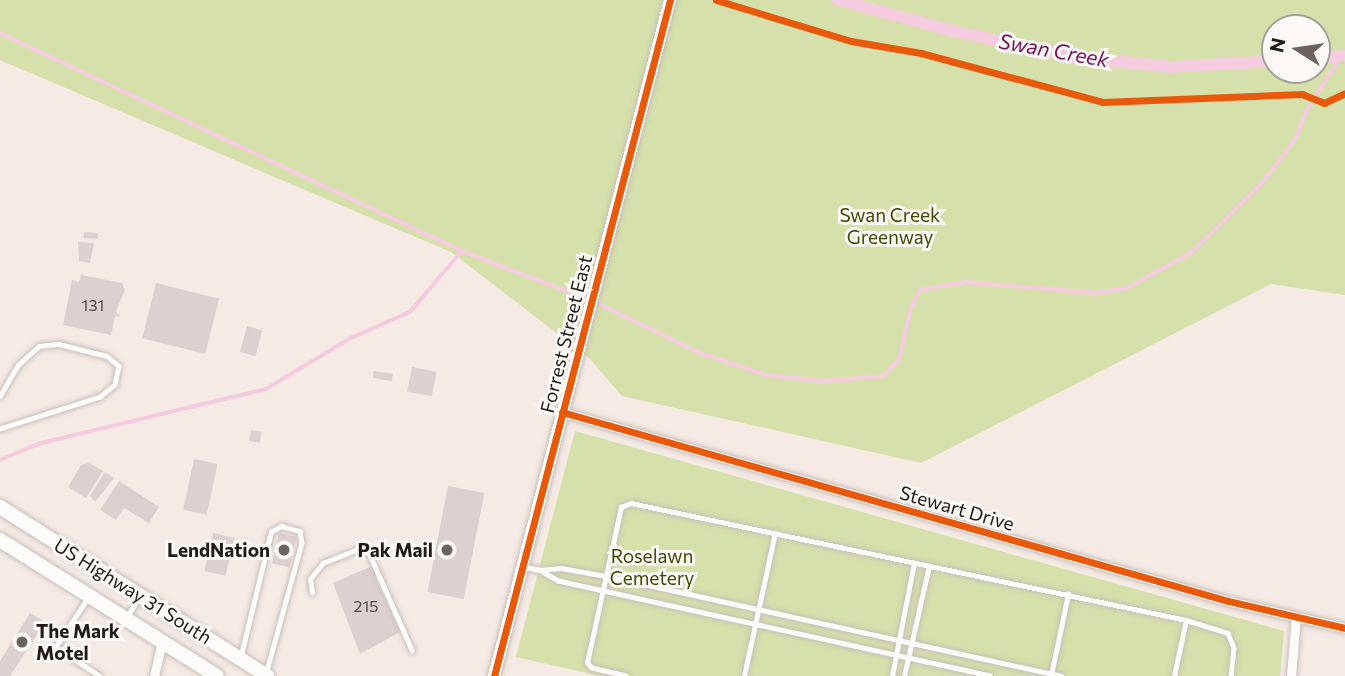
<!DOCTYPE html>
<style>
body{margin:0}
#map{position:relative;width:1345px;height:676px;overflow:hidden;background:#f5eae4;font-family:Commissioner,sans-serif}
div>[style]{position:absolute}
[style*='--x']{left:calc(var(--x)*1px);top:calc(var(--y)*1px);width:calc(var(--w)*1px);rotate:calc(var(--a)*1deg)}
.green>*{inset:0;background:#d5e0aa}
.stream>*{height:3.5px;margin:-1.75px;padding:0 1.75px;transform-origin:1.75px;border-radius:1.75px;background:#f5cbe0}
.canal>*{height:12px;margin:-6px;padding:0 6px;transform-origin:6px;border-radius:6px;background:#f5cbe0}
.building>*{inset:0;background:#dcd1cf;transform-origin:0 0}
.roads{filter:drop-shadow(0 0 2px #c8bfba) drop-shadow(0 0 2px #c8bfba)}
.lane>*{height:4.5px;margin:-2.25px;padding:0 2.25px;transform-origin:2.25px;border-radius:2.25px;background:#fefcfb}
.street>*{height:9px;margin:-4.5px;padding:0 4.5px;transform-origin:4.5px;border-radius:4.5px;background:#fefcfb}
.secondary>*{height:12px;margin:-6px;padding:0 6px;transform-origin:6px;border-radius:6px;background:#fefcfb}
.primary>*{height:14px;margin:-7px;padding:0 7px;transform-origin:7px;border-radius:7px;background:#fefcfb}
.cycleway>*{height:7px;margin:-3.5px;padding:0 3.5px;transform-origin:3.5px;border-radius:3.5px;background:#e8590c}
.dots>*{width:19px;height:19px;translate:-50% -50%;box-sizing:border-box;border:4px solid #fef9f6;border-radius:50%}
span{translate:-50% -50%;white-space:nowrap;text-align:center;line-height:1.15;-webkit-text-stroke:6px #fef9f6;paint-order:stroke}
.number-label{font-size:16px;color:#514844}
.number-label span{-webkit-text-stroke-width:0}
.park-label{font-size:19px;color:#3a4a01}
.street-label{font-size:19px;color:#231a15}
.poi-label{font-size:19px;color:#231a15;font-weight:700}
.right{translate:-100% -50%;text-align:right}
.left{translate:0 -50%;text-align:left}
.water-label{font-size:21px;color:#78105a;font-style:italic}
.north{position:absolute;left:1261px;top:14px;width:70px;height:70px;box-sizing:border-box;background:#fef9f6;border:2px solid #a6a09c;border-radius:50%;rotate:282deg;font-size:19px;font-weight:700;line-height:28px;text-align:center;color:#231a15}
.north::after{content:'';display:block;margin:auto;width:24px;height:32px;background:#6c635d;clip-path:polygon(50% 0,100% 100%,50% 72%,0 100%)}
</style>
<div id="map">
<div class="green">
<div style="clip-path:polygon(evenodd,0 0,1345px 0,1345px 295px,1271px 284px,921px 463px,622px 396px,589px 358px,451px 252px,0 60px,0 0,1275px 28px,1317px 28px,1317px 70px,1275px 70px,1275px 28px)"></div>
<div style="clip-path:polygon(575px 431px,1284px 631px,1280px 676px,600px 676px,516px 657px)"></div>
</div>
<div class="stream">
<div style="--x:0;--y:33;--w:511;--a:25.26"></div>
<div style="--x:462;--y:251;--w:135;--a:20.9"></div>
<div style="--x:595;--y:302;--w:117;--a:25.9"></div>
<div style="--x:700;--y:353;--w:70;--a:18.4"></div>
<div style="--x:766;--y:375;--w:56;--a:6.1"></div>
<div style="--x:822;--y:381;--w:62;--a:-4.6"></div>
<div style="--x:884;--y:376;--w:22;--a:-47"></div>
<div style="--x:899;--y:360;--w:53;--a:-77"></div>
<div style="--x:911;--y:308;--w:20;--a:-63"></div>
<div style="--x:920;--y:290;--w:47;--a:-9.9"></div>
<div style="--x:966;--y:282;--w:130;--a:4.8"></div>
<div style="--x:1096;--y:293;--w:31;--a:-9"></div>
<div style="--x:1127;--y:288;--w:73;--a:-28.7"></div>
<div style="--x:1191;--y:253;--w:101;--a:-44.6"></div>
<div style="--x:1263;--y:182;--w:53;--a:-52.7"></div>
<div style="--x:1295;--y:140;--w:35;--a:-68"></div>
<div style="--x:1308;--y:108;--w:61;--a:-57.1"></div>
<div style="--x:0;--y:460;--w:44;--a:-22.5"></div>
<div style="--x:41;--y:443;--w:231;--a:-13.5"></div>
<div style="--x:266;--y:389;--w:101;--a:-30.9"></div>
<div style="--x:353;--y:337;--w:62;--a:-23.7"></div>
<div style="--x:410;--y:312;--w:80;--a:-49.6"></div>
</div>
<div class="canal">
<div style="--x:838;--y:0;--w:119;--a:15.1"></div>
<div style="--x:953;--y:31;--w:123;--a:12.2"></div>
<div style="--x:1073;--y:57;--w:99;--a:5.8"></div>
<div style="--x:1171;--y:67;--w:104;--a:-3.3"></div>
<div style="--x:1317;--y:58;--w:28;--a:-4"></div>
</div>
<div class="building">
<div style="left:84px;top:232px;width:14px;height:6px;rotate:4deg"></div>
<div style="clip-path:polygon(78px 242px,94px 243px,90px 263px,79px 261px)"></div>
<div style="clip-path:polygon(81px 275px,122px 283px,125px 290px,116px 311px,120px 317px,115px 316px,111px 335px,63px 325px,72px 280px,79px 282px)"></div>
<div style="left:156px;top:283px;width:65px;height:57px;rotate:14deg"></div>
<div style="left:247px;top:326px;width:16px;height:27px;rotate:15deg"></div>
<div style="left:412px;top:367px;width:25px;height:25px;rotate:11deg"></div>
<div style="left:374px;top:371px;width:19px;height:7px;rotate:9deg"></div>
<div style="left:251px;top:430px;width:11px;height:11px;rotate:10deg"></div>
<div style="left:194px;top:459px;width:24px;height:52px;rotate:12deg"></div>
<div style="clip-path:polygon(89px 463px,103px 471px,86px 498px,68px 487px,81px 465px)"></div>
<div style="clip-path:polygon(105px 472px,114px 478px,95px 502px,90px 496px)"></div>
<div style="clip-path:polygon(119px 481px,159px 507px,149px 523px,124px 508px,116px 520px,100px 510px)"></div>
<div style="left:448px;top:486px;width:37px;height:108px;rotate:11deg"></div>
<div style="left:213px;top:533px;width:22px;height:39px;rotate:13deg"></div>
<div style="left:279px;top:533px;width:18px;height:31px;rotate:13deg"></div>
<div style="clip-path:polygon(370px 567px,378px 567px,382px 574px,375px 577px,400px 632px,360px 654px,333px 583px)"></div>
<div style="clip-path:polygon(30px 613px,45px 622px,10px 676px,0 676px,0 661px)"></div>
</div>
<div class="roads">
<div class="lane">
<div style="--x:0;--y:396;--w:36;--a:-60"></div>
<div style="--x:18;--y:365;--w:28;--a:-42"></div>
<div style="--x:39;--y:346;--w:20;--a:-6"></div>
<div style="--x:59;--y:344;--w:49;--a:14"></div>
<div style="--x:107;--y:356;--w:16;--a:40"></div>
<div style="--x:119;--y:366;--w:19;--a:102"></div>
<div style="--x:115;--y:385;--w:19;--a:141"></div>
<div style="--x:100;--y:397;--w:105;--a:162.3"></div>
<div style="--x:523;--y:566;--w:16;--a:14"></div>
<div style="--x:312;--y:593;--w:14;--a:-98"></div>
<div style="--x:310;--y:579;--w:21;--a:-51"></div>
<div style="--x:323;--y:563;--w:46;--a:-21.6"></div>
<div style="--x:366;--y:546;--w:114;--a:66.1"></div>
<div style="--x:89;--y:597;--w:60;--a:123.4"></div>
<div style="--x:56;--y:647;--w:53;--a:33.4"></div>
<div style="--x:128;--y:615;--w:19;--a:-58"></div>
<div style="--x:241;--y:655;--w:127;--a:-76.3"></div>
<div style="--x:271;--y:532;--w:12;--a:-31"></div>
<div style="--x:281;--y:526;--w:20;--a:15"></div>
<div style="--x:300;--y:531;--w:12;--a:81"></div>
<div style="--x:302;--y:543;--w:133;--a:105.3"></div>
<div style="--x:1051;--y:675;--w:83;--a:-78.1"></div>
<div style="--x:626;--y:676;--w:35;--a:-167"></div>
<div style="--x:592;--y:668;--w:7;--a:-135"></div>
<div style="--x:587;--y:663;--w:160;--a:-77.7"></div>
<div style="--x:621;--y:507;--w:11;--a:-22"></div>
<div style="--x:631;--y:503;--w:567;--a:11.9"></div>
<div style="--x:1186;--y:620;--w:44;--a:17.2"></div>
<div style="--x:1228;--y:633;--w:16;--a:68"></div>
<div style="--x:1234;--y:648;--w:28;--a:96"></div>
<div style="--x:744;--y:676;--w:146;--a:-77.8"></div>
<div style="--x:892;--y:676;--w:115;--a:-79"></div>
<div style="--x:904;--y:676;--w:113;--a:-77.2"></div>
<div style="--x:990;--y:676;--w:442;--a:-167.6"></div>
<div style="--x:558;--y:581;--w:22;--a:-150"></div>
<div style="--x:539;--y:570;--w:22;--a:-5"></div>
<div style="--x:561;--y:568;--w:47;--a:9.9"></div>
<div style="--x:607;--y:576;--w:465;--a:12.4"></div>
<div style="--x:1174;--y:676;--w:57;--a:-77.9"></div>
</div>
<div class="street">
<div style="--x:562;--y:412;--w:692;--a:15.84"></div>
<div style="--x:1228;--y:601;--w:120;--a:13"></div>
<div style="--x:154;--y:676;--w:36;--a:-77"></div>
<div style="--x:1291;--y:676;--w:59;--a:-85.2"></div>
</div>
<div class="secondary">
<div style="--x:494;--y:676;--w:699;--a:-75.41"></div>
</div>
<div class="primary">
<div style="--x:0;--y:507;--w:316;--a:32.3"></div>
<div style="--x:0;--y:540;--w:256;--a:32.1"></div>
</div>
</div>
<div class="cycleway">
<div style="--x:716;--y:0;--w:141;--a:16.9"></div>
<div style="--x:851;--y:41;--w:71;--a:9.7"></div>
<div style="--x:921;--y:53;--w:188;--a:15.1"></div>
<div style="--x:1103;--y:102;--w:199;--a:-2.3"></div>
<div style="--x:1302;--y:94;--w:24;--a:22"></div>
<div style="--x:1324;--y:103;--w:23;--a:-25"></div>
<div style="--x:562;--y:412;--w:692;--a:15.84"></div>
<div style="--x:1228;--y:601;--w:120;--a:13"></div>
<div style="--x:494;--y:676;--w:699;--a:-75.41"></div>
</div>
<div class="dots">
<div style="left:284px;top:550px;background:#6c635d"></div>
<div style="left:447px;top:550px;background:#6c635d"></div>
<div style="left:22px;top:642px;background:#6c635d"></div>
</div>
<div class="number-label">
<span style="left:93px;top:305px">131</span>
<span style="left:366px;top:606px">215</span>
</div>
<div class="park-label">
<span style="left:890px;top:226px">Swan Creek<br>Greenway</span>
<span style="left:652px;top:567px">Roselawn<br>Cemetery</span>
</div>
<div class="street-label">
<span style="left:566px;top:334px;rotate:-76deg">Forrest Street East</span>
<span style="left:957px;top:508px;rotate:16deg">Stewart Drive</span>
<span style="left:133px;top:591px;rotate:32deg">US Highway 31 South</span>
</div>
<div class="poi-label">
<span class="right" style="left:270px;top:550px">LendNation</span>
<span class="right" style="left:433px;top:550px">Pak Mail</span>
<span class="left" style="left:36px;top:642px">The Mark<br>Motel</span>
</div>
<div class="water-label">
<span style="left:1054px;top:50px;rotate:10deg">Swan Creek</span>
</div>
<div class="north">N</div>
</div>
